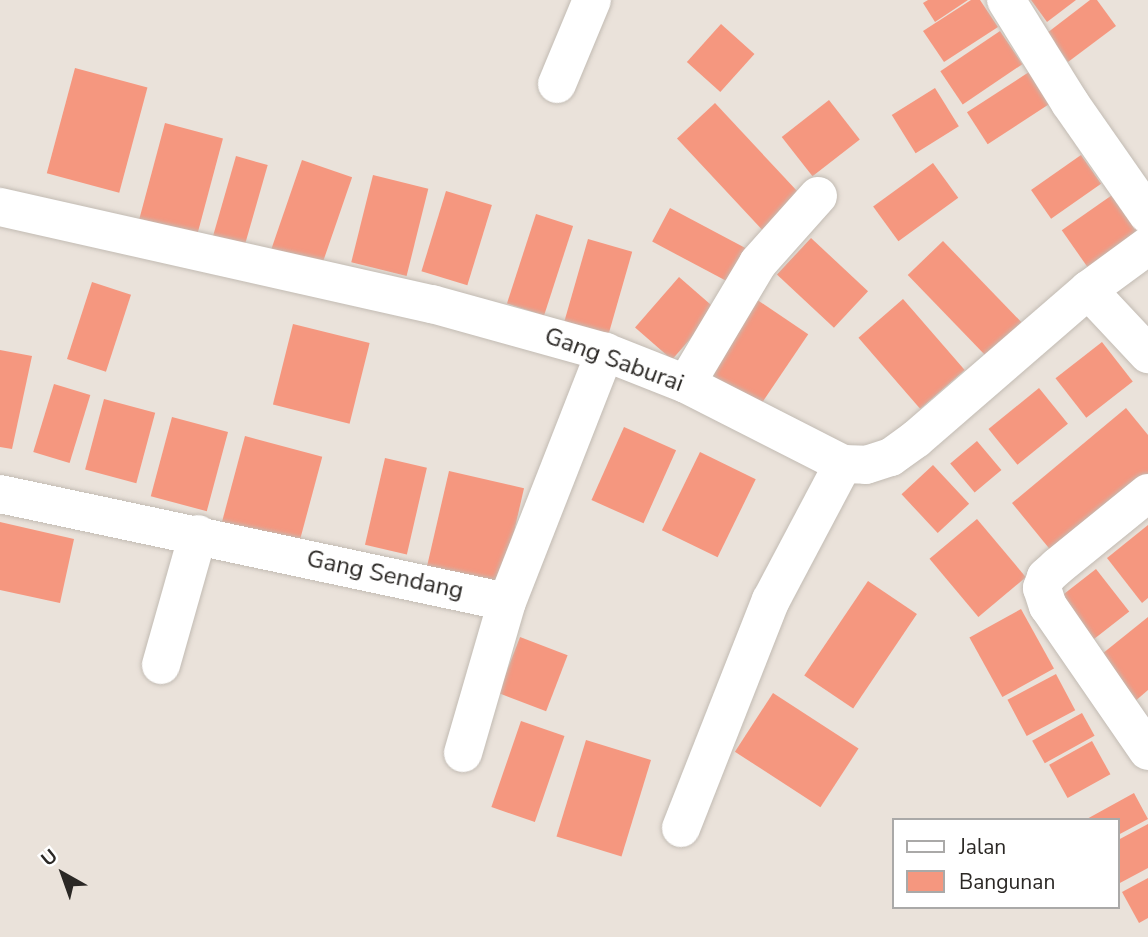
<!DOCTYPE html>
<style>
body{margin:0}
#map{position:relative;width:1148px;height:937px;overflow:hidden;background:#eae2da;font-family:"Nunito Sans",sans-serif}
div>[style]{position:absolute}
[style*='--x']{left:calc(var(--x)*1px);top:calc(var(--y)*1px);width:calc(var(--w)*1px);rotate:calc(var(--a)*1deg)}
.building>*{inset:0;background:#f5977f;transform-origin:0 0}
.roads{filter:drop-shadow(0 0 2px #c2bbb3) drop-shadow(0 0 2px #c2bbb3)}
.minor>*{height:38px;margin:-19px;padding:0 19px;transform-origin:19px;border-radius:19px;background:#fff}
span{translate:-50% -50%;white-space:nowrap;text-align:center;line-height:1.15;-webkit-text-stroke:5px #fff;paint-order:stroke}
.street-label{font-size:24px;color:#2b2825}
.legend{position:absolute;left:892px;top:818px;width:228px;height:91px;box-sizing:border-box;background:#fff;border:2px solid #aaa9a8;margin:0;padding:9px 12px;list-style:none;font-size:21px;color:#2b2825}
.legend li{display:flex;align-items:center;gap:14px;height:35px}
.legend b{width:35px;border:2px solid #aaa9a8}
.north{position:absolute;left:28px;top:839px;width:70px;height:70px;-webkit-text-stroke:5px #fff;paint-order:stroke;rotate:320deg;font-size:19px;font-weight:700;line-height:28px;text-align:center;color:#2b2825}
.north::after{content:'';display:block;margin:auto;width:24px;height:32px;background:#2b2825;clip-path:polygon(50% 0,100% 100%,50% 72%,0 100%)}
</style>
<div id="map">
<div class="building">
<div style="clip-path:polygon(928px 0,968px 0,935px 22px,923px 3px)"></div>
<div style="clip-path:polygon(971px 0,980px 0,998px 27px,944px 62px,923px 31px)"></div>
<div style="clip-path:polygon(1031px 0,1076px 0,1047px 22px)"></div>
<div style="clip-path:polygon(1090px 0,1097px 0,1116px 26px,1068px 62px,1047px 33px)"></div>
<div style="left:721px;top:24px;width:45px;height:51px;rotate:42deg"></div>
<div style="left:1000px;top:31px;width:40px;height:72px;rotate:56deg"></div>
<div style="left:75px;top:68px;width:75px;height:109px;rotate:15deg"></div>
<div style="left:1029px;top:72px;width:38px;height:74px;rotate:57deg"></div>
<div style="left:935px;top:88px;width:45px;height:51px;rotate:58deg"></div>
<div style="left:829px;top:100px;width:50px;height:60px;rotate:52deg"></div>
<div style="left:715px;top:103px;width:132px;height:52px;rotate:47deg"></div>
<div style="left:165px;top:123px;width:60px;height:99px;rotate:15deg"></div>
<div style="left:1081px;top:155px;width:35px;height:61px;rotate:55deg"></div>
<div style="left:236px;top:156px;width:33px;height:88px;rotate:16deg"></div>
<div style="left:302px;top:160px;width:53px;height:97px;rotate:19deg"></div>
<div style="left:933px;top:163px;width:43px;height:74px;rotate:54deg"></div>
<div style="left:373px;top:175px;width:57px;height:90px;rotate:14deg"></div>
<div style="left:446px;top:191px;width:48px;height:84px;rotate:17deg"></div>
<div style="left:1115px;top:193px;width:51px;height:65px;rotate:55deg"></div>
<div style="left:670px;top:208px;width:96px;height:38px;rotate:28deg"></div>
<div style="left:536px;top:214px;width:39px;height:94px;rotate:18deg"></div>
<div style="left:811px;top:238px;width:78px;height:50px;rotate:43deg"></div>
<div style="left:588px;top:239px;width:46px;height:88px;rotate:16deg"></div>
<div style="left:943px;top:241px;width:113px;height:49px;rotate:46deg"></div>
<div style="left:679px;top:277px;width:49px;height:67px;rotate:41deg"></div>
<div style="left:92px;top:282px;width:41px;height:81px;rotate:18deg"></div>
<div style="left:756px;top:299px;width:63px;height:94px;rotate:34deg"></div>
<div style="left:903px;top:299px;width:94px;height:59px;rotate:49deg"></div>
<div style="left:293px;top:324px;width:79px;height:83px;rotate:14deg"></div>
<div style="left:1102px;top:342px;width:50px;height:59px;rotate:52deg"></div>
<div style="clip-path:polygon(0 350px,32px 356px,12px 449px,0 447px)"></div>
<div style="left:54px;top:384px;width:38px;height:71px;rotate:17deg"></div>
<div style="left:1039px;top:388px;width:46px;height:65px;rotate:51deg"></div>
<div style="left:104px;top:399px;width:53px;height:73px;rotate:15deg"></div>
<div style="clip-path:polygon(1126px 408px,1148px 435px,1148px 483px,1057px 558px,1012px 503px)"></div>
<div style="left:172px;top:417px;width:58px;height:82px;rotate:15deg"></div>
<div style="left:624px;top:427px;width:57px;height:80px;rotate:24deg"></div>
<div style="left:245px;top:436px;width:80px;height:91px;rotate:15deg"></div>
<div style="left:977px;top:441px;width:38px;height:35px;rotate:50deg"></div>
<div style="left:700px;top:452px;width:62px;height:87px;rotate:26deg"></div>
<div style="left:385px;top:458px;width:43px;height:89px;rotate:13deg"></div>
<div style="left:933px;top:465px;width:53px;height:43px;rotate:47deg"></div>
<div style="left:449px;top:471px;width:77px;height:109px;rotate:13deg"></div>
<div style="left:977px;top:519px;width:76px;height:62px;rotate:50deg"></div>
<div style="clip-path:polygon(0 522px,74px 539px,60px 603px,0 590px)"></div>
<div style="clip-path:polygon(1148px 525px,1148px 598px,1142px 603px,1107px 558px)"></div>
<div style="left:1096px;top:569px;width:54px;height:50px;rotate:52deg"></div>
<div style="left:868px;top:581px;width:59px;height:114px;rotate:34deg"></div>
<div style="left:1021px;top:609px;width:68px;height:59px;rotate:61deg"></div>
<div style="clip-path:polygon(1148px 617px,1148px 690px,1133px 703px,1097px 658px)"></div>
<div style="left:520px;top:637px;width:51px;height:60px;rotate:21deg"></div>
<div style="left:1056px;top:674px;width:41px;height:55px;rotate:62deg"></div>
<div style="left:773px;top:693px;width:102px;height:70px;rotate:33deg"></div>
<div style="left:1082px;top:713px;width:26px;height:57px;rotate:61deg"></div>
<div style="left:521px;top:721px;width:46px;height:91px;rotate:19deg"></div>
<div style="left:586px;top:740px;width:68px;height:101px;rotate:17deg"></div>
<div style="left:1092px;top:741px;width:38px;height:49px;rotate:61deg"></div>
<div style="clip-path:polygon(1134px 793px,1148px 819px,1118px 835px,1118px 820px,1085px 820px)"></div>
<div style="clip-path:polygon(1148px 824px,1148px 868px,1118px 884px,1118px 840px)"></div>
<div style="clip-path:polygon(1148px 878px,1148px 918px,1139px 923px,1122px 892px)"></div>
</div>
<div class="roads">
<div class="minor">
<div style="--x:1006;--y:0;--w:121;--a:58.1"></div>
<div style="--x:1070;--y:103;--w:136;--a:55.1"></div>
<div style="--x:557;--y:84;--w:91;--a:-67.4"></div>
<div style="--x:0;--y:207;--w:443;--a:12.7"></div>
<div style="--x:432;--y:304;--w:180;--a:15.5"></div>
<div style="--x:605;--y:352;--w:87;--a:21.6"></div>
<div style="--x:686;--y:384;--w:176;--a:27"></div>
<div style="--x:843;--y:464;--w:23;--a:2"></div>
<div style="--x:866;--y:465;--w:26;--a:-18"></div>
<div style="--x:891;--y:457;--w:31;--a:-36"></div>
<div style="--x:916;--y:439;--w:228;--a:-40.9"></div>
<div style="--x:1088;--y:290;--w:74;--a:-36.3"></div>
<div style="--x:1088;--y:290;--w:88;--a:46.8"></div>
<div style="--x:686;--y:384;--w:141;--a:-59.2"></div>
<div style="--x:758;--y:263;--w:90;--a:-48.2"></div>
<div style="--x:1148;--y:493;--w:117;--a:140.9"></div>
<div style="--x:1057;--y:567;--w:15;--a:138"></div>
<div style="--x:1046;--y:577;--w:12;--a:110"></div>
<div style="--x:1042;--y:588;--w:19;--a:72"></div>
<div style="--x:1048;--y:606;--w:176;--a:55.4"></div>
<div style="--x:0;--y:494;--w:518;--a:12.03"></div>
<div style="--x:507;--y:602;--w:269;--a:-68.6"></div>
<div style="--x:161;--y:665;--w:136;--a:-74.2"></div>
<div style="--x:463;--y:753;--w:157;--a:-73.8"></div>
<div style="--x:681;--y:828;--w:245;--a:-68.5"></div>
<div style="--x:771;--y:600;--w:154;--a:-62.1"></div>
</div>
</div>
<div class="street-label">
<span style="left:614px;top:360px;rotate:20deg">Gang Saburai</span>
<span style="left:385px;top:575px;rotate:12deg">Gang Sendang</span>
</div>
<ul class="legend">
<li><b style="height:9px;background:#fff"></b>Jalan</li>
<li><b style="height:19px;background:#f5977f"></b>Bangunan</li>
</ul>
<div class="north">U</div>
</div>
